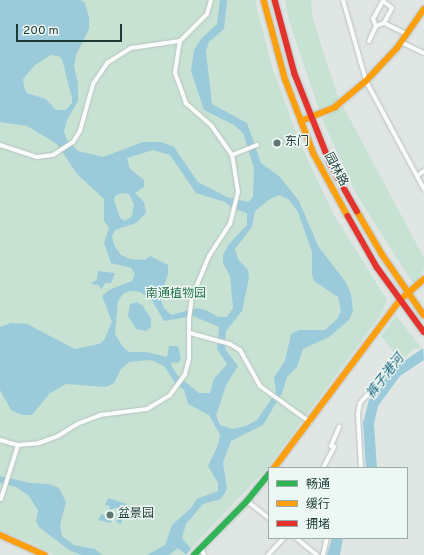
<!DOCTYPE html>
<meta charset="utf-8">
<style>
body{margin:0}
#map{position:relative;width:424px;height:555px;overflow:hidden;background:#e0e6e4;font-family:Overpass,"Noto Sans SC",sans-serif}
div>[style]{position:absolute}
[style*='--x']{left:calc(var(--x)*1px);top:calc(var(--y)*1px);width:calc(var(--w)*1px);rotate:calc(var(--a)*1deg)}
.green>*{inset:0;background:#c7e2d2}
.water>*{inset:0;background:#9bcbda}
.roads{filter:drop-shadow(0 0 1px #b9c3c1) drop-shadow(0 0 1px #b9c3c1)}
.street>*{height:4px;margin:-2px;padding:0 2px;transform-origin:2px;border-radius:2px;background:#fafbfb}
.fast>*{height:5.5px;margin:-2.75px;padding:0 2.75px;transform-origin:2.75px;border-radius:2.75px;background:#30b455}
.slow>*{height:5.5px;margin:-2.75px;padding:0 2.75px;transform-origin:2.75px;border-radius:2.75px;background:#ff9f0a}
.jam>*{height:5.5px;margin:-2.75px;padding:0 2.75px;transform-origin:2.75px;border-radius:2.75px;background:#e5322d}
.dots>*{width:11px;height:11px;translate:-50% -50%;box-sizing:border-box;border:2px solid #edf7f3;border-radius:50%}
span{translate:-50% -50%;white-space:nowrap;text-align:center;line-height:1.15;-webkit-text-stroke:3px #edf7f3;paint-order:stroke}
.poi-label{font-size:12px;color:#1d3b36}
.left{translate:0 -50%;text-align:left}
.street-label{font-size:12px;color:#1d3b36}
.park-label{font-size:12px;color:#24754b}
.water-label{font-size:13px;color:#135f7b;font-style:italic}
.legend{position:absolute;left:268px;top:467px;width:140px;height:72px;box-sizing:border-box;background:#edf7f3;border:1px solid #9aaca7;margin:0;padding:5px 7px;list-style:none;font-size:12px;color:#1d3b36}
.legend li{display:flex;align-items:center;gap:8px;height:20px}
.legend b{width:20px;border:1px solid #9aaca7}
.scale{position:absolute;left:16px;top:24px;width:106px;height:18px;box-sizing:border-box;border:2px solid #1d3b36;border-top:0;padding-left:5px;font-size:12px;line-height:14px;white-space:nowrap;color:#1d3b36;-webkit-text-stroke:3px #edf7f3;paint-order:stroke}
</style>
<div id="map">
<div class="green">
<div style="clip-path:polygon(0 0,255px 0,272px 67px,301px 145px,333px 213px,387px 300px,382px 313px,268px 467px,185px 555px,55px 555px,32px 543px,0 531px)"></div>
<div style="clip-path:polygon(285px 0,311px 0,313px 19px,339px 101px,319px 110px,289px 21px)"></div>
<div style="clip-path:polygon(343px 106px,424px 258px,424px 269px,414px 285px,355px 192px,322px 119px)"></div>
<div style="clip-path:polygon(396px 316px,422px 348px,413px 349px,401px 361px,381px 336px)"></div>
</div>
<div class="water">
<div style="clip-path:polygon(evenodd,0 0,81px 0,85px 3px,89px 17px,89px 29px,76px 55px,74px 67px,78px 83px,78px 101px,67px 120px,64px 131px,67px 140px,78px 151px,103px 157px,143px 142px,161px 142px,174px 147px,198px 182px,227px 197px,248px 202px,253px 197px,254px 168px,243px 133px,234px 125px,204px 110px,191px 71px,194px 50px,201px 39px,217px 24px,220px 0,227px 0,224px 29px,209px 42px,206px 51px,212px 104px,247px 123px,261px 163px,280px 177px,299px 201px,318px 246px,345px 281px,351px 294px,353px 311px,349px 320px,329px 337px,303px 349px,297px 367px,287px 377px,282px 393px,263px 425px,231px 441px,223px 463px,227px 488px,225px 493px,221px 499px,203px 504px,186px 524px,182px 538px,191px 549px,186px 555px,178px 548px,169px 555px,147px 555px,165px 545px,172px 525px,190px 509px,197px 499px,218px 491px,218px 483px,208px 466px,218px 445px,220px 435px,209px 415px,188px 404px,184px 390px,175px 383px,164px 366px,151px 360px,129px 362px,121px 369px,114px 383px,106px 387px,66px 384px,49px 394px,32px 415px,22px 415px,11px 410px,0 390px,0 327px,11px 323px,27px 324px,75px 349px,99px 344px,104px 340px,112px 322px,102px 296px,109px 290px,132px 281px,135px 274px,131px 268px,111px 263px,104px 243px,109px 228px,104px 221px,104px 199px,77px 174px,57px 144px,27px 126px,0 122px,0 0,51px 55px,59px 56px,62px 59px,72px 98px,72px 103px,66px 110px,56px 110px,46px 99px,27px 93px,24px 87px,23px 79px,35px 65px,51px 55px,0 0,153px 150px,170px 155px,196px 193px,225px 202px,232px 208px,247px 213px,247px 225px,229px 244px,223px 255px,223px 263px,230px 276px,233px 308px,227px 317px,218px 317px,206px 310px,197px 308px,171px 315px,164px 308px,160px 298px,168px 274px,168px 265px,150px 256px,145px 260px,130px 259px,121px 255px,114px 245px,112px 237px,115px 230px,136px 223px,146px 213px,144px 202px,135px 193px,144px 187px,144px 180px,130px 169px,127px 158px,153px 150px,0 0,122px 193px,129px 194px,134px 204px,132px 216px,125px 221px,120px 218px,114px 200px,115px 196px,122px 193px,0 0,279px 195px,288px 199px,298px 212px,312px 252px,312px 275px,314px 281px,338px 297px,341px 310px,338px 318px,325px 330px,299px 330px,291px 334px,285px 361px,274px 377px,276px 392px,257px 420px,246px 426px,233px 429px,220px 425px,216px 416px,226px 385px,238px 366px,225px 349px,226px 331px,242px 311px,249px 278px,248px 270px,238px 259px,235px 249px,252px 227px,255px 211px,270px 199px,279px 195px,0 0,130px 291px,140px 292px,151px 299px,164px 321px,193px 316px,219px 327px,217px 349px,227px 364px,214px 379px,210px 393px,199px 393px,179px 377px,172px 367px,171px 362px,178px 363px,181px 359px,178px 346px,169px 346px,167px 357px,146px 352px,129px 352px,123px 347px,115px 334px,118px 301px,123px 294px,130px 291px)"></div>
<div style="clip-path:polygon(98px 271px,115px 273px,111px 283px,105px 283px,102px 289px,98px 285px,91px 284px,97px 279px)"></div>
<div style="clip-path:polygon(137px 302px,143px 306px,151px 319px,151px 327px,146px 331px,136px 329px,128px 316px,130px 304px)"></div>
<div style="clip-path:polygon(423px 348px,424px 360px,400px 376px,378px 406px,374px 424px,377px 468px,366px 468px,363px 423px,369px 400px,393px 369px)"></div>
<div style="clip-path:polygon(0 476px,30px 483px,49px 484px,59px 488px,66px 502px,60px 525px,62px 536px,74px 545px,95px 549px,102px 555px,81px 555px,69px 550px,40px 528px,36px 522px,38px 510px,28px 495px,16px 487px,0 483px)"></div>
<div style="clip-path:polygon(108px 498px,127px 504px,121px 524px,116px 522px,119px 509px,114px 508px,111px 511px,113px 513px,111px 523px,98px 520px,101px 514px,108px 516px,111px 514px,108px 511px,110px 506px,105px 505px)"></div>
<div style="clip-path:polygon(332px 538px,343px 538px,340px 555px,327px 555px)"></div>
</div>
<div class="roads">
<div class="street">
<div style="--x:343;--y:0;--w:84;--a:74.1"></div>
<div style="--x:366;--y:81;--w:123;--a:61.8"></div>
<div style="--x:376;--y:26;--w:8;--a:-113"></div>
<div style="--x:373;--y:19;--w:21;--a:-61"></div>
<div style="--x:383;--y:1;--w:11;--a:38"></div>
<div style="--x:392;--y:8;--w:17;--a:118"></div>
<div style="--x:369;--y:41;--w:17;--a:-65"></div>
<div style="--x:376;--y:26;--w:9;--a:-21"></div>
<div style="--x:384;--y:23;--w:25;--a:26"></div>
<div style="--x:401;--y:42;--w:25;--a:26"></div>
<div style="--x:274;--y:143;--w:7;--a:-16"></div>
<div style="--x:0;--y:145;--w:39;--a:18"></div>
<div style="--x:37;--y:157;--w:16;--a:-7"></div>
<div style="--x:53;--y:155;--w:24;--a:-33"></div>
<div style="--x:73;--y:142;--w:13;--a:-58"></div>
<div style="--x:80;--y:131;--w:49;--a:-74.5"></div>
<div style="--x:93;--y:84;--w:25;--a:-56"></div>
<div style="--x:107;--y:63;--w:28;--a:-32"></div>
<div style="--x:131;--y:48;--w:49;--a:-8.1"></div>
<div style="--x:232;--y:155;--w:27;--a:-22"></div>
<div style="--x:417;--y:176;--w:9;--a:-36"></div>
<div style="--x:190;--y:333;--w:41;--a:15.4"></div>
<div style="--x:230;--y:344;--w:12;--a:31"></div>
<div style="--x:240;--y:350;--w:41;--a:60.9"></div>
<div style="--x:260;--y:386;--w:62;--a:35.8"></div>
<div style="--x:0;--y:440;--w:19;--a:16"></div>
<div style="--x:18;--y:445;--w:21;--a:-5"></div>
<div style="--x:39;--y:443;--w:20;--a:-20"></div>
<div style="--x:58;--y:436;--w:22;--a:-32"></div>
<div style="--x:77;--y:424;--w:25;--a:-21"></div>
<div style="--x:100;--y:415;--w:47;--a:-7.3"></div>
<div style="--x:147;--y:409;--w:27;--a:-31"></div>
<div style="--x:170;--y:395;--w:26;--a:-54"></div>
<div style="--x:185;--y:374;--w:16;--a:-75"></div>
<div style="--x:189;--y:359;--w:39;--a:-90"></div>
<div style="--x:189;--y:320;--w:23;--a:-83"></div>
<div style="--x:192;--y:297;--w:44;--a:-67.5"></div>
<div style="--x:209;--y:256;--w:38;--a:-57"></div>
<div style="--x:230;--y:224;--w:33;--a:-76"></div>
<div style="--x:238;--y:192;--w:37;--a:-99"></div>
<div style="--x:232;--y:155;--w:35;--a:-125"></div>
<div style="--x:212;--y:126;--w:35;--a:-139"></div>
<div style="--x:186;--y:103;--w:33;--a:-110"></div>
<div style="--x:175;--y:72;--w:31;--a:-81"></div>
<div style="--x:180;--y:41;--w:38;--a:-45"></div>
<div style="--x:207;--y:14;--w:15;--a:-74"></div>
<div style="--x:323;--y:468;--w:24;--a:-62"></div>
<div style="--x:334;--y:447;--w:3;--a:-162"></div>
<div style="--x:331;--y:446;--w:21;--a:-67"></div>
<div style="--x:361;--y:468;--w:54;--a:-93.2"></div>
<div style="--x:358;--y:414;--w:11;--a:-80"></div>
<div style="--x:360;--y:403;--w:56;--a:-48.6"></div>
<div style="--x:1;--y:499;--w:57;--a:-72.5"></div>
<div style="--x:247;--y:501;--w:28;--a:38"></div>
<div style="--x:296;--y:538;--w:27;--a:39"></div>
<div style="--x:201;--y:548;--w:8;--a:67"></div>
<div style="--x:268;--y:555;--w:23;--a:-47"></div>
<div style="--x:323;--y:555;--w:17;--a:-77"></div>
</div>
<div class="fast">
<div style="--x:194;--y:555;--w:76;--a:-45.5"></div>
<div style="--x:247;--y:501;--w:35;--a:-51"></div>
</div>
<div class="slow">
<div style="--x:264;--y:0;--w:81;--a:74.9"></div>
<div style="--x:285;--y:78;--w:81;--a:69.1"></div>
<div style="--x:314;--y:154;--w:71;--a:61.3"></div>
<div style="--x:301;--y:121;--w:37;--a:-22"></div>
<div style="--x:335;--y:107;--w:40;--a:-40"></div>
<div style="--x:366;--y:81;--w:45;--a:-46.8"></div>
<div style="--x:397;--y:48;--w:47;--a:-55.3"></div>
<div style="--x:357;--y:211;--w:50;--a:59.8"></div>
<div style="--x:382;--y:254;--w:74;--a:55.5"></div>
<div style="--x:274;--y:468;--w:210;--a:-53.1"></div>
<div style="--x:400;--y:300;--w:32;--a:-41"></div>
<div style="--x:0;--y:535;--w:49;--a:24"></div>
</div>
<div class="jam">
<div style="--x:275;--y:0;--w:77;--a:74.9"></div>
<div style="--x:295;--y:74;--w:98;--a:68.4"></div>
<div style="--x:331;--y:165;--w:53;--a:60.5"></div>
<div style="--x:348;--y:216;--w:59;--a:60.4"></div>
<div style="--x:377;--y:267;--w:80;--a:54.1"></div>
</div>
</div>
<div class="dots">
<div style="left:277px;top:143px;background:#617773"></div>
<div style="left:110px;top:515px;background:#617773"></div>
</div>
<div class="poi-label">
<span class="left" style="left:285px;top:143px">东门</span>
<span class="left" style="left:118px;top:515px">盆景园</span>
</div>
<div class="street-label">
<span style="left:335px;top:170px;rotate:62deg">园林路</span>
</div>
<div class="park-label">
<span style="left:176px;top:295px">南通植物园</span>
</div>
<div class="water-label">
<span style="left:386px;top:377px;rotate:-52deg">裤子港河</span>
</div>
<ul class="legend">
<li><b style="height:5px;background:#30b455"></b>畅通</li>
<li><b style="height:5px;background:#ff9f0a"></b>缓行</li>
<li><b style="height:5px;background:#e5322d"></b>拥堵</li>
</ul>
<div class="scale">200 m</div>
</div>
